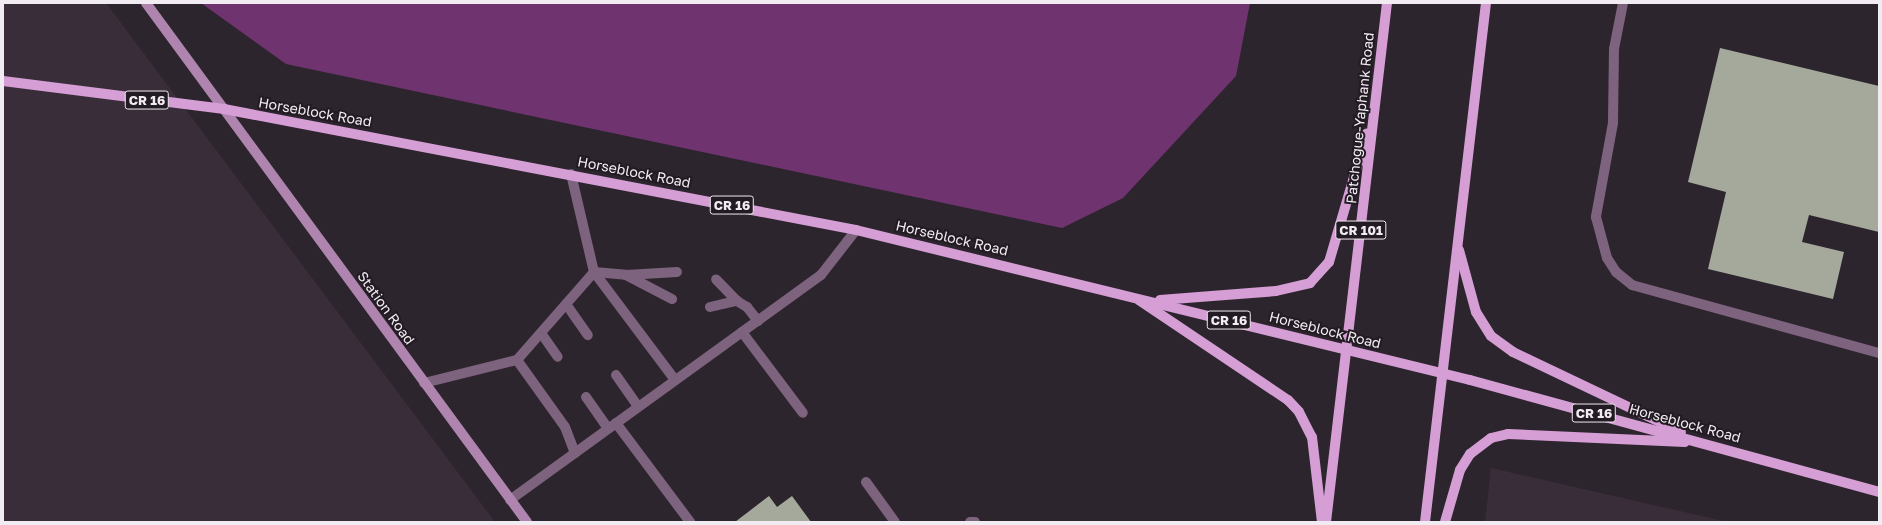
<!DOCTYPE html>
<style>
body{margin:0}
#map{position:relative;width:1882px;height:525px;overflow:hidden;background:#2d252d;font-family:"Golos Text",sans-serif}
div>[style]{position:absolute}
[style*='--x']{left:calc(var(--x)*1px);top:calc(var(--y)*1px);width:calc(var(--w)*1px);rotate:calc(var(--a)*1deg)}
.built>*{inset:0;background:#3a2d3a}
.forest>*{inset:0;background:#6f346f}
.building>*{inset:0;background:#a5a99c}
.lane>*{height:10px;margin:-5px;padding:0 5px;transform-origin:5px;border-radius:5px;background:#7e637e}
.secondary>*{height:10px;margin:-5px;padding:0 5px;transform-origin:5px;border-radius:5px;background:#af84af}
.primary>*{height:10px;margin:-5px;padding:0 5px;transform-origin:5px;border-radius:5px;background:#d59ed5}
span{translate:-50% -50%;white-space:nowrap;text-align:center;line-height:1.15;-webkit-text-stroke:4px #231b23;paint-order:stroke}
.shield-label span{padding:1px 3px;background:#231b23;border:1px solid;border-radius:3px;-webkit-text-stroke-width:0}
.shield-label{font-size:13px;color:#f1ecf1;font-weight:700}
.street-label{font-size:14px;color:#f1ecf1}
.frame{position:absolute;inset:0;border:4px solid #f1ecf1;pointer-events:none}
</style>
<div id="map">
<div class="built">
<div style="clip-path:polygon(3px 3px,106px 3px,495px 522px,3px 522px)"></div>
<div style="clip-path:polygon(1491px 468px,1728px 522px,1485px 522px)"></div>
</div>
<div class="forest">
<div style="clip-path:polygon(201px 3px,1250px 3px,1236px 76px,1123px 198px,1062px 228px,286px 64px)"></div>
</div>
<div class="building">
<div style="clip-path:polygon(1720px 48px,1879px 86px,1879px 232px,1809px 215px,1802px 242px,1844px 252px,1833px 299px,1708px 269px,1726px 192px,1688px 182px)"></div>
<div style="clip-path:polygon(769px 496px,777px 507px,792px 496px,811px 522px,735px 522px)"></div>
</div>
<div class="lane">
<div style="--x:1623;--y:3;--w:47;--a:101.1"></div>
<div style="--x:1614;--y:49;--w:74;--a:90.8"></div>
<div style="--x:1613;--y:123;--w:96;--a:100.3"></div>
<div style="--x:1596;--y:217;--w:42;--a:75"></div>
<div style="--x:1607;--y:258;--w:17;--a:57"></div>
<div style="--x:1616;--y:272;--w:21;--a:39"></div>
<div style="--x:1632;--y:285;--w:256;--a:15.4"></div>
<div style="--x:571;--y:174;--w:101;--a:76.8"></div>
<div style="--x:594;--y:272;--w:135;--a:53.1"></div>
<div style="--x:594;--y:272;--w:32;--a:5"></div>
<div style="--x:626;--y:275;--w:51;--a:-3.4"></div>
<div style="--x:626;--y:275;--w:52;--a:27.6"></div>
<div style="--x:737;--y:301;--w:12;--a:31"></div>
<div style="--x:747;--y:307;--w:18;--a:52"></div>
<div style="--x:566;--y:304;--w:38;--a:55"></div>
<div style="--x:710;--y:307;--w:28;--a:-13"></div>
<div style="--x:737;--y:301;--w:30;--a:-134"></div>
<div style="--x:742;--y:332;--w:101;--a:53"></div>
<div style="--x:541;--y:333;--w:29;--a:55"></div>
<div style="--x:517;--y:360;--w:82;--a:54.4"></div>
<div style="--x:565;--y:427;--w:28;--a:69"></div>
<div style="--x:616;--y:375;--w:38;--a:55"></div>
<div style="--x:424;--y:383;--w:96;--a:-13.9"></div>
<div style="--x:517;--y:360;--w:117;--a:-48.8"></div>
<div style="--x:586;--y:397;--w:38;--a:55"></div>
<div style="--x:616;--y:423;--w:124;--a:53.2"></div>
<div style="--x:866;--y:482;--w:49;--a:54.1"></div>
<div style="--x:510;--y:500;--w:384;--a:-35.9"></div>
<div style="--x:821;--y:275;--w:57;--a:-52.1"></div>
<div style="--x:970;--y:522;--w:5;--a:0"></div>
</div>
<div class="secondary">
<div style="--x:146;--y:3;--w:644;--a:53.72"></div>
</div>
<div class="primary">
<div style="--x:3;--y:81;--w:223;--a:7.2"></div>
<div style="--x:224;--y:109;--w:643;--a:10.84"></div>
<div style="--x:856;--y:230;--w:632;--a:13.73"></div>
<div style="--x:1470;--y:380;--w:424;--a:15.3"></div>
<div style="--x:1459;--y:250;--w:64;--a:74.7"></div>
<div style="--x:1476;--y:312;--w:28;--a:58"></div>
<div style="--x:1491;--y:336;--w:27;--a:36"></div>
<div style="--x:1513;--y:352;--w:186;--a:25.5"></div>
<div style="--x:1139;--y:300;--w:179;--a:33.9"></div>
<div style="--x:1288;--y:400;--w:16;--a:47"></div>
<div style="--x:1299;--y:412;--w:28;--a:63"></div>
<div style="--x:1312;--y:437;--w:86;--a:83.3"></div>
<div style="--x:1160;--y:300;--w:116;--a:-4.4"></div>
<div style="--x:1276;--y:291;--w:35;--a:-13"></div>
<div style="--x:1310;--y:283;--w:28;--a:-48"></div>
<div style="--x:1329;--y:262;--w:134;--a:-73.6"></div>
<div style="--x:1326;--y:522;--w:523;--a:-83.3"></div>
<div style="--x:1425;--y:522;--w:523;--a:-83.3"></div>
<div style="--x:1445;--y:522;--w:54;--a:-73.9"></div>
<div style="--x:1460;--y:470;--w:19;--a:-58"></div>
<div style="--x:1470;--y:454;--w:26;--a:-37"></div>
<div style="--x:1491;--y:438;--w:17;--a:-13"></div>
<div style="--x:1508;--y:434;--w:177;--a:2.6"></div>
</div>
<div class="shield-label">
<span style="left:147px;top:100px">CR 16</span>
<span style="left:732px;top:205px">CR 16</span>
<span style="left:1361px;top:230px">CR 101</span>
<span style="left:1229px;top:320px">CR 16</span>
<span style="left:1594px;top:413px">CR 16</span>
</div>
<div class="street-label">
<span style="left:315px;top:112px;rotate:10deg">Horseblock Road</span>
<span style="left:1360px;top:118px;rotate:-84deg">Patchogue-Yaphank Road</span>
<span style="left:634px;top:172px;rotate:11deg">Horseblock Road</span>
<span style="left:952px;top:238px;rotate:13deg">Horseblock Road</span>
<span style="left:386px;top:308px;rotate:54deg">Station Road</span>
<span style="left:1325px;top:330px;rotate:14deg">Horseblock Road</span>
<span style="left:1685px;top:423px;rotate:15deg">Horseblock Road</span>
</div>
<div class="frame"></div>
</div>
